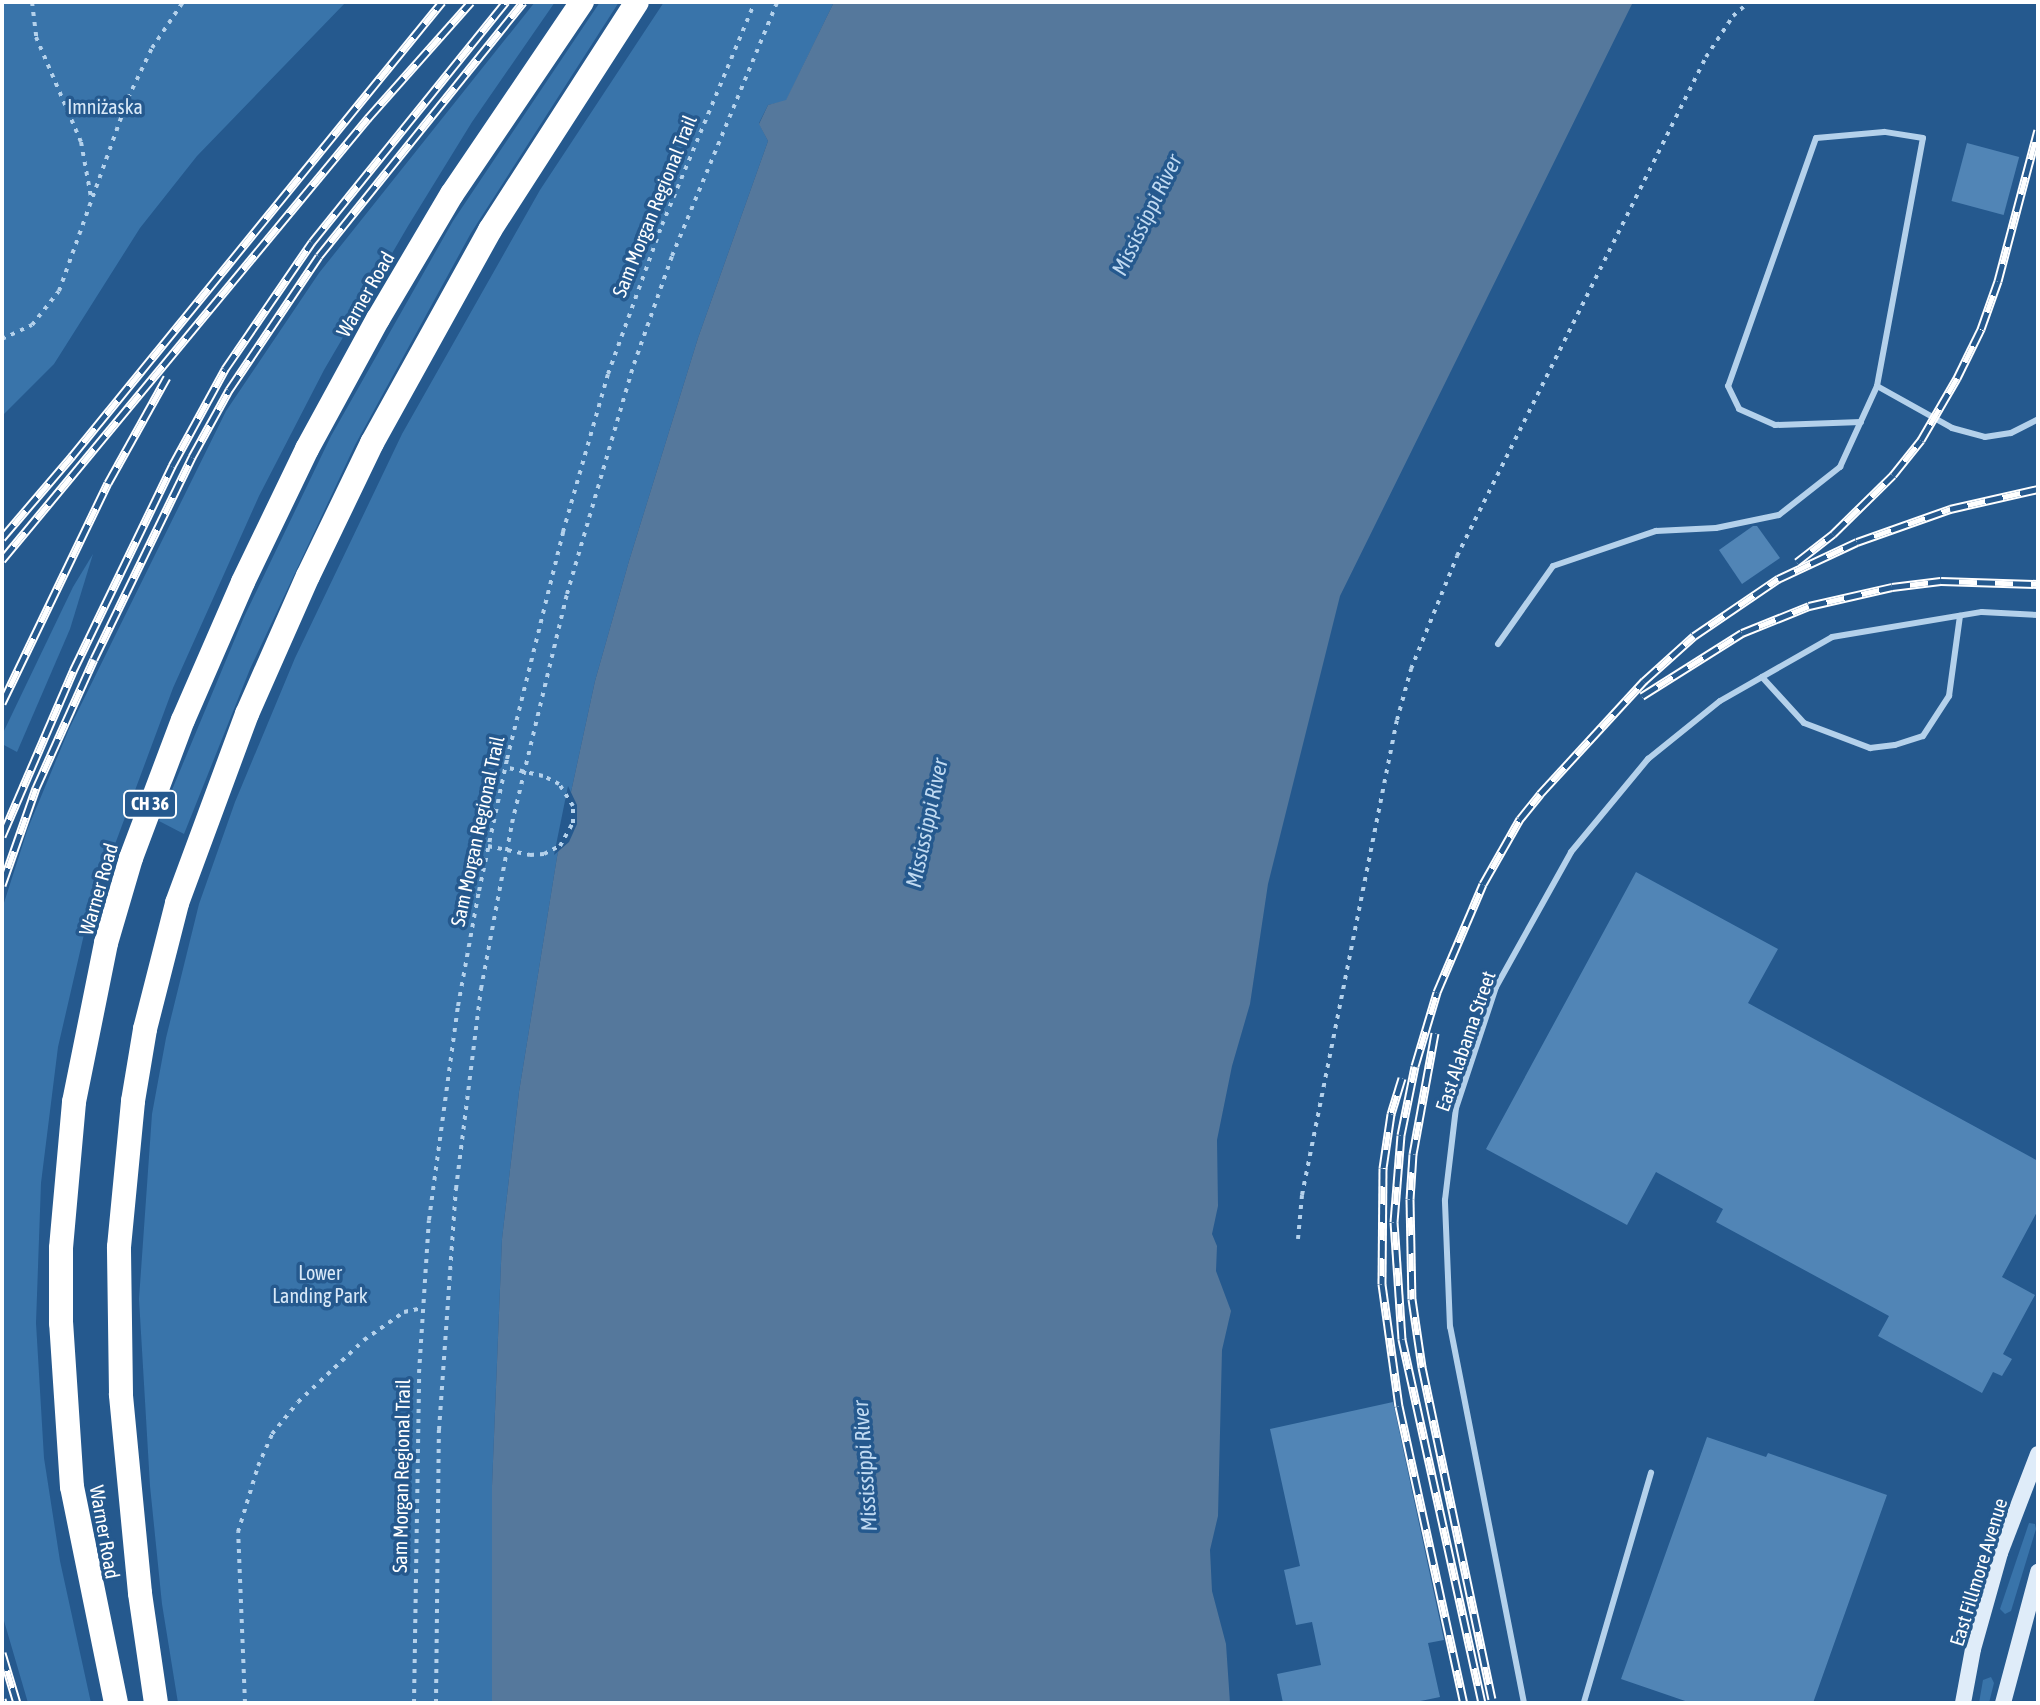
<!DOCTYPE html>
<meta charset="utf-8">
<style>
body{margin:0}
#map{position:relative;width:2040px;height:1705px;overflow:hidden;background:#25598e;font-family:"Asap Condensed",sans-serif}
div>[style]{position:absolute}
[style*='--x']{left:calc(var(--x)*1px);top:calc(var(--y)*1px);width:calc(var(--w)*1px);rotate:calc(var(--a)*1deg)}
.green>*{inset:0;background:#3974aa}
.water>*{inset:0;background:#55789c}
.pier>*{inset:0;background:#25598e}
.building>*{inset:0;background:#5185b6;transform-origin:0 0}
.path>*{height:4px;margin-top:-2px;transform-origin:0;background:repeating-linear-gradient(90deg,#b4d1eb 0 4px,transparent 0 10px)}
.lane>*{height:6px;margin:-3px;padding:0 3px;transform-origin:3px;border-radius:3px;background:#b4d1eb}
.secondary>*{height:16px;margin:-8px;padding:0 8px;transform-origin:8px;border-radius:8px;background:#dfecf9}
.highway>*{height:24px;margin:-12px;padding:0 12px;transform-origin:12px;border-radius:12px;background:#fff}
.rail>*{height:9px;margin-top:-4.5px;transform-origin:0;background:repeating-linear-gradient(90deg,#25598e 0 18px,#fff 0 36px);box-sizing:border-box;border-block:2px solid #fff}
span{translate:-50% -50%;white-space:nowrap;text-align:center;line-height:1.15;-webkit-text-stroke:7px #25598e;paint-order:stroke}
.shield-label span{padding:2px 6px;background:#25598e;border:2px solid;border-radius:6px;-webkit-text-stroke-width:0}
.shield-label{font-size:18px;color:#fff;font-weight:700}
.park-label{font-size:20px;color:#d9e9f8}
.street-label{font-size:20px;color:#fff}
.water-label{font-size:22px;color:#c0daf2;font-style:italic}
.frame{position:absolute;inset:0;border:4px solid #fff;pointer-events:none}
</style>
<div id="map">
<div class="green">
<div style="clip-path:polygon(2px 2px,346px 2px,197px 156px,140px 228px,54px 364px,2px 416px)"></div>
<div style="clip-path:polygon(535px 2px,555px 2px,472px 122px,408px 226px,324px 370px,259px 496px,173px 688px,88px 917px,58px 1047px,41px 1183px,36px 1323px,44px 1458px,60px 1561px,91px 1703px,28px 1703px,2px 1614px,2px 909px,28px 828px,69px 729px,226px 411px,319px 273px)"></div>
<div style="clip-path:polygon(600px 2px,619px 2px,471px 233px,355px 445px,250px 669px,184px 834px,159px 821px,244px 617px,331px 436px,453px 221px)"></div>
<div style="clip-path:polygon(664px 2px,834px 2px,786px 101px,768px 105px,759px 123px,768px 141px,698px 338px,629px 561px,595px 681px,557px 857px,519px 1092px,502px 1239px,492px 1486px,492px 1703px,178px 1703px,162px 1604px,150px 1486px,139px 1299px,152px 1114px,166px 1038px,199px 904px,235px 802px,295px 658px,402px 434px,540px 190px)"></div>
<div style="clip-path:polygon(93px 554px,70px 629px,17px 752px,2px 744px,2px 735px,73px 587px)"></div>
<div style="clip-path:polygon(2029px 1523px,2035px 1524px,2036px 1529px,2011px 1611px,2005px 1614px,2000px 1609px)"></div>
<div style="clip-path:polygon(1991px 1677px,1994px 1683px,1989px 1703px,1979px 1703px,1983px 1680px)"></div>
</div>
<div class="water">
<div style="clip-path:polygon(834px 2px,1633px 2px,1340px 596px,1268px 884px,1250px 1004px,1232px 1066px,1217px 1140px,1218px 1206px,1212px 1234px,1217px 1246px,1216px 1271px,1231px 1311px,1222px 1350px,1218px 1516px,1210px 1550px,1212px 1591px,1226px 1644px,1230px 1703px,492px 1703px,492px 1486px,502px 1239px,519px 1092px,557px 857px,595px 681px,629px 561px,698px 338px,768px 141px,759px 124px,768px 105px,786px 100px)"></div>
</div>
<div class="pier">
<div style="clip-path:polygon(568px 786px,577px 805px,577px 824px,569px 842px,554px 855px)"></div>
</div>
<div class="building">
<div style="left:1967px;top:143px;width:54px;height:60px;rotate:15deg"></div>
<div style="clip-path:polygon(1753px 526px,1757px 526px,1780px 558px,1742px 584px,1719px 550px)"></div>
<div style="clip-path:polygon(1636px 872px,1778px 949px,1748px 1003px,2038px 1161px,2038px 1210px,2002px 1277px,2035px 1295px,2003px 1354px,2012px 1359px,2002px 1376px,1993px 1372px,1982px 1393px,1878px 1336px,1889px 1316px,1716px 1222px,1723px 1209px,1656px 1172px,1627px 1225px,1486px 1149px)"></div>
<div style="clip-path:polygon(1393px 1402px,1444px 1640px,1428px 1643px,1440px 1697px,1411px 1703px,1283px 1703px,1277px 1674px,1321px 1665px,1312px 1622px,1296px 1625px,1284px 1570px,1300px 1566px,1270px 1429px)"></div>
<div style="clip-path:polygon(1707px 1437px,1766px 1457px,1768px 1453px,1887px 1495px,1813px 1703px,1691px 1703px,1621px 1679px)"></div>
</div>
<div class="path">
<div style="--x:32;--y:2;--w:35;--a:83"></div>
<div style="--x:36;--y:37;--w:114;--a:66.8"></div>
<div style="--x:81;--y:142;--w:56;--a:79.7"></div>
<div style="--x:2;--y:339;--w:33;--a:-25"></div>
<div style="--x:32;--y:325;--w:43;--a:-51.5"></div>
<div style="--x:59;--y:291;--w:205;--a:-70.3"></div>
<div style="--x:128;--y:98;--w:55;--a:-64.4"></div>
<div style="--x:152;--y:48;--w:55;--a:-56"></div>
<div style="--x:488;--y:846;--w:43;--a:12.1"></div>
<div style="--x:530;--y:855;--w:14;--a:-4"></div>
<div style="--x:544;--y:854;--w:18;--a:-27"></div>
<div style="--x:560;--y:846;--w:26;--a:-61"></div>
<div style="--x:573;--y:823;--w:17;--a:-90"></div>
<div style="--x:573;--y:806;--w:26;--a:-122"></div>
<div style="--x:559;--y:784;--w:18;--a:-153"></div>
<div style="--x:543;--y:776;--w:39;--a:-167"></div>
<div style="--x:1298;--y:1239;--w:44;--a:-84.8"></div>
<div style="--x:1302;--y:1195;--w:484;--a:-78.7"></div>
<div style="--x:1397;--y:720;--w:53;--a:-74.6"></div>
<div style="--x:1411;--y:669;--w:122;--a:-67.8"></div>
<div style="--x:1457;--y:556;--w:558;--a:-63.48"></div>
<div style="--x:1706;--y:57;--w:49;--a:-56.6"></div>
<div style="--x:1733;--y:16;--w:21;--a:-41"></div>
<div style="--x:245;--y:1703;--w:171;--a:-92.3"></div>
<div style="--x:238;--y:1532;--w:69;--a:-73.1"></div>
<div style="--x:258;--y:1466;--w:35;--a:-66"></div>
<div style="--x:272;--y:1434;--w:41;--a:-50.9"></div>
<div style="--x:298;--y:1402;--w:91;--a:-43.2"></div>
<div style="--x:364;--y:1340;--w:49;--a:-35"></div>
<div style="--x:404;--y:1312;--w:19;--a:-12"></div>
<div style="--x:414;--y:1703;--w:330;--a:-89.1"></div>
<div style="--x:419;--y:1373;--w:153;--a:-86.3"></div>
<div style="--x:429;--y:1220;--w:216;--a:-82.3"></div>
<div style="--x:458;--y:1006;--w:117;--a:-79.7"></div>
<div style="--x:479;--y:891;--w:135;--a:-78"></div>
<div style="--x:507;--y:759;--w:234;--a:-76.1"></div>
<div style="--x:563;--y:532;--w:164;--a:-74.1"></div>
<div style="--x:608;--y:374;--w:158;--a:-70.1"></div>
<div style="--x:662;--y:225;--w:242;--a:-67.4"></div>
<div style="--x:436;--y:1703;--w:273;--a:-89.4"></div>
<div style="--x:439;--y:1430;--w:242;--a:-86"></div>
<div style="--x:456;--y:1189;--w:202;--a:-82.9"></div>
<div style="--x:481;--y:989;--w:169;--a:-79.4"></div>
<div style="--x:512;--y:823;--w:236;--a:-76.5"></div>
<div style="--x:567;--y:594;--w:240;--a:-73.8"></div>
<div style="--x:634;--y:364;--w:114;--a:-70.6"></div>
<div style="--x:672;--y:256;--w:275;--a:-67.5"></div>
</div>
<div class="lane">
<div style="--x:1877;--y:386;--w:86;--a:29.2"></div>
<div style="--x:1952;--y:428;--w:34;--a:15"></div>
<div style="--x:1985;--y:437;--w:26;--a:-9"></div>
<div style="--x:2011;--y:433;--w:30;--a:-27"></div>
<div style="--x:1498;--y:644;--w:95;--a:-54.8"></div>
<div style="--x:1553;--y:566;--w:109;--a:-18.8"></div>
<div style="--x:1656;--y:531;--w:60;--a:-2.9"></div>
<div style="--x:1716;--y:528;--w:64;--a:-11.7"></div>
<div style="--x:1779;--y:515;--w:78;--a:-38.2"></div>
<div style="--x:1840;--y:467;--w:89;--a:-65.4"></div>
<div style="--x:1877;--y:386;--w:252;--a:-79.5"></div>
<div style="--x:1923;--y:138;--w:39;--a:-171"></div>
<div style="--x:1884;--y:132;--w:68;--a:175"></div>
<div style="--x:1816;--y:138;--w:263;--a:109.5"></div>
<div style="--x:1728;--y:386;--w:25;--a:64"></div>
<div style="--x:1739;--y:409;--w:39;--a:24"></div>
<div style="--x:1775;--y:425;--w:86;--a:-2"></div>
<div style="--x:1762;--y:677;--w:62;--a:47.6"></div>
<div style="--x:1804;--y:723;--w:71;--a:20.7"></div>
<div style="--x:1870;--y:748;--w:25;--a:-7"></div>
<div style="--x:1895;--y:745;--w:29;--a:-18"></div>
<div style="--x:1923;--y:736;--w:48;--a:-57"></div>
<div style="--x:1949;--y:696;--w:81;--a:-82.2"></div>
<div style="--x:1584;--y:1702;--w:239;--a:-73.7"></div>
<div style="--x:1524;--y:1703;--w:383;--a:-101.1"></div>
<div style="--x:1450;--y:1327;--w:127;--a:-92.3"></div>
<div style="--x:1445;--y:1200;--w:93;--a:-83.2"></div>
<div style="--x:1456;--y:1108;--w:127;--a:-71.7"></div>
<div style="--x:1496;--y:987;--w:154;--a:-60.9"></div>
<div style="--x:1571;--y:852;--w:121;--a:-50.4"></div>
<div style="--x:1648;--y:759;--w:92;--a:-38.9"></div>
<div style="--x:1720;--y:701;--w:129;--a:-29.7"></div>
<div style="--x:1832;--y:637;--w:152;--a:-9.5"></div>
<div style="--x:1982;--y:612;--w:56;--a:3.1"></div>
</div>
<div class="secondary">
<div style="--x:1963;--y:1703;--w:55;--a:-79.5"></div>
<div style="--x:1973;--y:1649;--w:100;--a:-74.3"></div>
<div style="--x:2000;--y:1553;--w:106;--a:-69"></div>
<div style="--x:2003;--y:1703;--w:136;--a:-75"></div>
</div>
<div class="highway">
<div style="--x:116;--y:1703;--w:220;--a:-101.5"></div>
<div style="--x:72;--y:1487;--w:164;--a:-93.8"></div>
<div style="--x:61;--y:1323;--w:75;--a:-90"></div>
<div style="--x:61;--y:1248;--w:147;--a:-84.9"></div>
<div style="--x:74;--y:1102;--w:162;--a:-78.6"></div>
<div style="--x:106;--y:943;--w:89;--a:-73.6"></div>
<div style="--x:131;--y:858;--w:147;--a:-69.4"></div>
<div style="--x:183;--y:720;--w:150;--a:-66.5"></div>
<div style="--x:243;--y:582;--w:148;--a:-64.3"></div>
<div style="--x:307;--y:449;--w:148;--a:-61.4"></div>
<div style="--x:378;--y:319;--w:145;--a:-59.4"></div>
<div style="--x:452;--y:194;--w:232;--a:-55.9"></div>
<div style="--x:156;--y:1703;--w:111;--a:-98.3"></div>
<div style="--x:140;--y:1593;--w:200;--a:-95.5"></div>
<div style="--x:121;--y:1394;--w:147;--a:-90.8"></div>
<div style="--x:119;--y:1247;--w:147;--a:-84.5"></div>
<div style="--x:133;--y:1101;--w:73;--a:-80.5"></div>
<div style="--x:145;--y:1029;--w:130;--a:-75.7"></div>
<div style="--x:177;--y:903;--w:202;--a:-69.7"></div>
<div style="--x:247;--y:714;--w:151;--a:-66.2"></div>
<div style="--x:308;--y:576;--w:148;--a:-64.3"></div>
<div style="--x:372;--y:443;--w:244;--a:-61"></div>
<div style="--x:490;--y:230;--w:271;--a:-57.2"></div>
</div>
<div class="rail">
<div style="--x:2;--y:538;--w:108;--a:-49.5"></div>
<div style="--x:72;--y:456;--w:586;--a:-50.82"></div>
<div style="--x:2;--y:560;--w:574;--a:-50.37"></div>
<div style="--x:368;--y:118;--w:155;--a:-48.4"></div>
<div style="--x:1797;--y:562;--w:46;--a:-37.9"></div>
<div style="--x:1833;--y:534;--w:84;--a:-44.5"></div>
<div style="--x:1893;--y:475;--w:45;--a:-51.3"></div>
<div style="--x:1921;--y:440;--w:72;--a:-59.9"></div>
<div style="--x:1957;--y:378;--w:55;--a:-63.9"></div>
<div style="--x:1981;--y:329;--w:51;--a:-70.5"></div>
<div style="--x:1998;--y:281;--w:156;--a:-75.2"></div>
<div style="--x:1642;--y:696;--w:118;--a:-32.2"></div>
<div style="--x:1742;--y:633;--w:72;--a:-21.9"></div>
<div style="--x:1809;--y:606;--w:85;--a:-12.9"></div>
<div style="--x:1892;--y:587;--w:49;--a:-7"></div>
<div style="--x:1941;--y:581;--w:97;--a:1.8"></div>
<div style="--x:2;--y:703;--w:244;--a:-64.3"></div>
<div style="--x:108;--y:483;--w:121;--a:-60.9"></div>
<div style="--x:2;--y:836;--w:180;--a:-66.7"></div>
<div style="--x:73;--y:671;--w:228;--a:-64.2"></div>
<div style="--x:172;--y:466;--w:111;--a:-61.3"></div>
<div style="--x:225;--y:369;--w:154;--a:-55.6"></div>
<div style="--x:312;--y:242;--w:309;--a:-51.1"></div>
<div style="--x:2;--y:885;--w:103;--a:-70.7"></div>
<div style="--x:36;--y:788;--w:141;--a:-65.8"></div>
<div style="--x:94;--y:659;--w:225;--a:-64.1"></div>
<div style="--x:192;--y:457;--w:77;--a:-61.1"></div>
<div style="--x:229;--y:390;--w:161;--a:-56.1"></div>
<div style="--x:319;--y:256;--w:326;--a:-51.2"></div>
<div style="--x:1435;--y:1033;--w:123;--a:100.3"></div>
<div style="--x:1413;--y:1154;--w:45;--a:93.8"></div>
<div style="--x:1410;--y:1199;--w:100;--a:88.9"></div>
<div style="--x:1412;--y:1299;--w:69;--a:81.6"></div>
<div style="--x:1422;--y:1367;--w:339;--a:78.1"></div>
<div style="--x:1402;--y:1078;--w:38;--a:107"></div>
<div style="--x:1391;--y:1114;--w:55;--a:98.4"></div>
<div style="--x:1383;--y:1168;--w:116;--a:90.5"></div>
<div style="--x:1382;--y:1284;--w:123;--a:82.1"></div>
<div style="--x:1399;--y:1406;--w:304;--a:77.7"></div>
<div style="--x:2;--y:1653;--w:52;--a:73.3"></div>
<div style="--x:2;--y:1699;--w:4;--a:76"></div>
<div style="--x:1482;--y:1703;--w:373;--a:-102.4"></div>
<div style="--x:1402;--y:1339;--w:117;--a:-93.9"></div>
<div style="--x:1394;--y:1222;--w:87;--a:-85.4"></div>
<div style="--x:1401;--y:1135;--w:70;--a:-78.5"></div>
<div style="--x:1415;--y:1066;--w:77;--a:-73.4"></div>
<div style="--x:1437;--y:992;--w:117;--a:-66.9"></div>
<div style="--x:1483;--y:884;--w:75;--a:-60.4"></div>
<div style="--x:1520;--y:819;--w:32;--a:-51"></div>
<div style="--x:1540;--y:794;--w:154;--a:-47.4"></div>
<div style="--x:1644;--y:681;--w:67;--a:-42"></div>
<div style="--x:1694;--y:636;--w:102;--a:-34.2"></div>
<div style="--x:1778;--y:579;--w:87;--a:-25.1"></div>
<div style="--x:1857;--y:542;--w:99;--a:-19.5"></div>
<div style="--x:1950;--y:509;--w:90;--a:-12.8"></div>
</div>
<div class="shield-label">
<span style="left:150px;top:804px">CH 36</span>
</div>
<div class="park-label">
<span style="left:105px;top:106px">Imniżaska</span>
<span style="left:320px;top:1284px">Lower<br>Landing Park</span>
</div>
<div class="street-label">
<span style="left:654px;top:206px;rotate:-68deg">Sam Morgan Regional Trail</span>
<span style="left:365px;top:294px;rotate:-60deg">Warner Road</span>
<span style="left:477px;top:831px;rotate:-78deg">Sam Morgan Regional Trail</span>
<span style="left:98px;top:889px;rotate:-74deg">Warner Road</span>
<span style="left:1465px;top:1041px;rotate:-71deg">East Alabama Street</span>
<span style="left:401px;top:1476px;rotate:-89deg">Sam Morgan Regional Trail</span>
<span style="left:105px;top:1532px;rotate:80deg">Warner Road</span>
<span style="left:1978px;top:1572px;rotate:-73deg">East Fillmore Avenue</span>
</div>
<div class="water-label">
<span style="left:1147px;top:215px;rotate:-64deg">Mississippi River</span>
<span style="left:927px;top:823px;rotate:-78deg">Mississippi River</span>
<span style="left:865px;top:1466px;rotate:-94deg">Mississippi River</span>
</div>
<div class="frame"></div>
</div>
